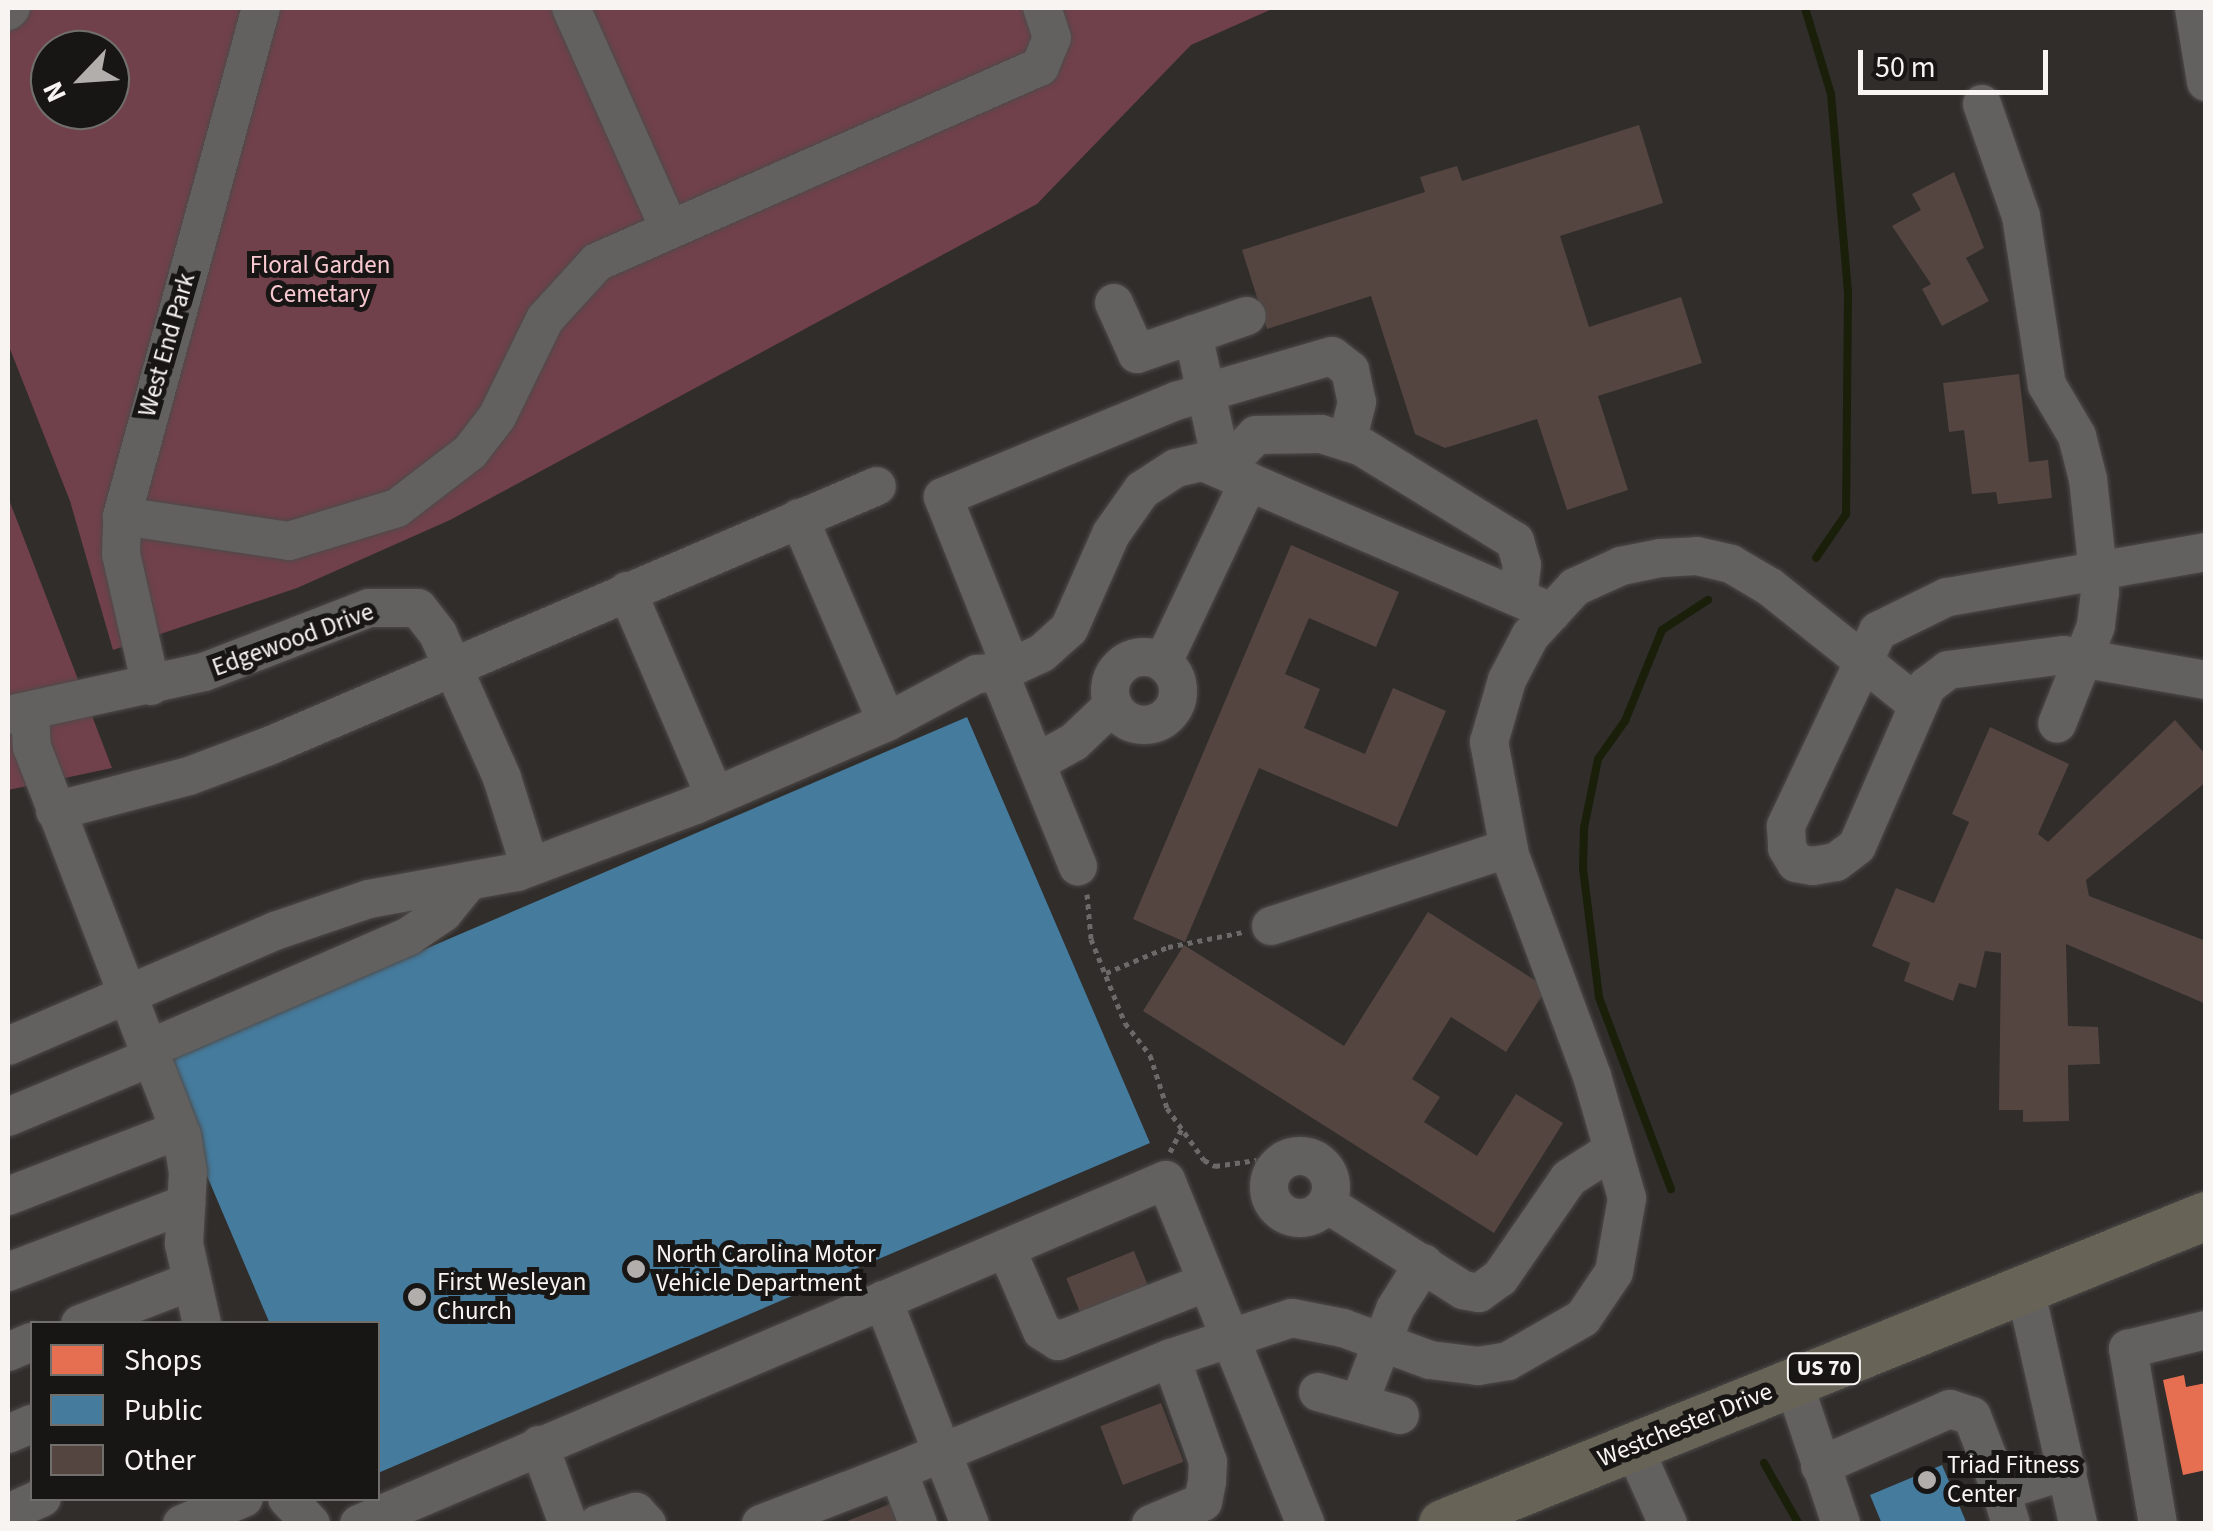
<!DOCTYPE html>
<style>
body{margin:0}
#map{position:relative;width:2213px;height:1531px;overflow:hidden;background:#302d2b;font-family:"Source Sans 3",sans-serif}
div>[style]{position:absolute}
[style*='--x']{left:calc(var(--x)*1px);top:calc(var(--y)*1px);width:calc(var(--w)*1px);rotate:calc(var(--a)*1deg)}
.green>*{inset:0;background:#70414b}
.shops>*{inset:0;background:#e76f51}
.public>*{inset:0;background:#457b9d}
.stream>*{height:8px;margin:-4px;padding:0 4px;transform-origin:4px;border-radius:4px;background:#1a1f09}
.building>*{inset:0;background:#554540;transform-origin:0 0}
.path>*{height:5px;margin-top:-2.5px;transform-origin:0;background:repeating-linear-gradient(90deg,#6c6a69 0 5px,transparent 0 10px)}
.roads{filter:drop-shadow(0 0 2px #4d4a49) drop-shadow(0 0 2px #4d4a49)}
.minor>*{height:38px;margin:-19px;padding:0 19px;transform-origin:19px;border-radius:19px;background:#63615f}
.minor>.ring{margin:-19px;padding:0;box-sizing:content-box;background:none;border:38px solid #63615f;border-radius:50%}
.major>*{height:48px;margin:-24px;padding:0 24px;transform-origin:24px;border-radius:24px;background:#676357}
.dots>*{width:28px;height:28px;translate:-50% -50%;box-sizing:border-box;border:5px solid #181614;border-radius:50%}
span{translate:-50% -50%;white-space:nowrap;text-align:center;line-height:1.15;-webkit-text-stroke:10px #181614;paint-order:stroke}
.shield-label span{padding:2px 8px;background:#181614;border:2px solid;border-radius:8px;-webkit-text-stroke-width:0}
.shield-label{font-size:22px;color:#f7f4f1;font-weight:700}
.park-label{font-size:25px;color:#f9c9d2}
.street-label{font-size:25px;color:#f7f4f1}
.poi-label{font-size:25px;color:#f7f4f1}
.left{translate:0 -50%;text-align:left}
.frame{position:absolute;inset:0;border:10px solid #f7f4f1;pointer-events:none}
.legend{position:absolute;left:30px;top:1321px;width:350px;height:180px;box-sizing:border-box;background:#181614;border:2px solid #716f6c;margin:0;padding:12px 18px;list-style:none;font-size:30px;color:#f7f4f1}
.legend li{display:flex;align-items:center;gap:20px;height:50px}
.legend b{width:50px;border:2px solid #716f6c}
.north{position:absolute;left:30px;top:30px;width:100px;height:100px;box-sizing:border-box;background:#181614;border:2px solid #716f6c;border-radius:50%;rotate:245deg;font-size:28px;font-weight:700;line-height:40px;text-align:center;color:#f7f4f1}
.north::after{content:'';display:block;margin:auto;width:35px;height:45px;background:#b1aeac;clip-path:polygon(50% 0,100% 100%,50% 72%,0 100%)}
.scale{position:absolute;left:1858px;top:50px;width:190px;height:45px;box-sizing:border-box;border:5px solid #f7f4f1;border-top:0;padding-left:12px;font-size:30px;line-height:35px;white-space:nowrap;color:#f7f4f1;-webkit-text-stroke:8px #181614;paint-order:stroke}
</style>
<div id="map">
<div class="green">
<div style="clip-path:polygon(evenodd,8px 8px,1274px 8px,1191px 45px,1037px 204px,450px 520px,297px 588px,113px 650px,70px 501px,8px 344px,8px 8px,50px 50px,110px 50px,110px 110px,50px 110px,50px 50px)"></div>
<div style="clip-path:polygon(8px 497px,112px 768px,8px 790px)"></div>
</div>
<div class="shops">
<div style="clip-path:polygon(2184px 1375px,2186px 1387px,2206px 1383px,2206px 1470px,2183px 1475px,2163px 1380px)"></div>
</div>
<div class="public">
<div style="clip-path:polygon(967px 717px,1150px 1143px,378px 1473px,378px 1324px,270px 1324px,159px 1063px)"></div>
<div style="clip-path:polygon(1942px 1465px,1967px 1524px,1882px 1524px,1870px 1495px)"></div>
</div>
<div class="stream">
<div style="--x:1805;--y:8;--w:90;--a:73.2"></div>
<div style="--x:1831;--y:94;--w:198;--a:85.1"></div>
<div style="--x:1848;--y:291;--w:223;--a:90.5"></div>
<div style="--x:1846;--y:514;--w:53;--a:124.3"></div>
<div style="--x:1671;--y:1189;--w:205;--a:-110.6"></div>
<div style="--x:1599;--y:997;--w:129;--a:-97.1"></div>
<div style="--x:1583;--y:869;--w:41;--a:-88.6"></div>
<div style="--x:1584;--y:828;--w:70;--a:-78.5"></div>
<div style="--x:1598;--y:759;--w:47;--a:-54.6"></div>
<div style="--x:1625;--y:721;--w:98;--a:-67.9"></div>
<div style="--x:1662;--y:630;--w:55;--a:-33.1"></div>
<div style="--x:1764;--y:1463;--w:70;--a:60.2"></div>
</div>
<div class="building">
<div style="clip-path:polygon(1639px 125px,1663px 203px,1560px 236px,1589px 327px,1681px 297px,1702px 363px,1598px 396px,1628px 490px,1567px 510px,1537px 419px,1445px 448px,1415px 434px,1371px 296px,1267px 329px,1242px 250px,1425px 192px,1420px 177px,1457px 166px,1462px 181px)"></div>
<div style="clip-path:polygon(1954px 172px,1984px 248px,1966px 258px,1989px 301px,1942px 326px,1922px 289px,1931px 284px,1892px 226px,1921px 210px,1912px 194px)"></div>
<div style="clip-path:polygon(2019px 374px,2029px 462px,2048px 460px,2052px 498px,1998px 504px,1996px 492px,1972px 494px,1964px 430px,1949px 432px,1943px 383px)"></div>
<div style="clip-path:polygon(1291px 545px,1399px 592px,1376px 647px,1309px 618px,1285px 674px,1320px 689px,1304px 728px,1365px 754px,1393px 688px,1446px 711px,1397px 827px,1259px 768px,1185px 942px,1133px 919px)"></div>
<div style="clip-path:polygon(2175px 720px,2206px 755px,2206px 782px,2086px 880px,2089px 896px,2206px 941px,2206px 1004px,2066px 944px,2068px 1026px,2098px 1027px,2100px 1064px,2068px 1065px,2069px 1121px,2023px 1122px,2023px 1110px,1999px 1110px,2001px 953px,1985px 951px,1976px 988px,1959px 983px,1953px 1001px,1904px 981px,1910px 963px,1872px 946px,1896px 888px,1934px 903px,1969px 822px,1952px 814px,1990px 727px,2069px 764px,2038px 834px,2048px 842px)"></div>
<div style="clip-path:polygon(1428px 912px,1547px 988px,1506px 1052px,1451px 1017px,1412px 1079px,1440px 1097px,1424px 1122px,1477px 1156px,1516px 1094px,1563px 1123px,1494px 1233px,1143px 1011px,1184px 945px,1344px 1046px)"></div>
<div style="left:1134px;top:1251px;width:48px;height:73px;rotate:68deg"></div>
<div style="left:1161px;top:1403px;width:63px;height:65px;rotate:69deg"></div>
<div style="clip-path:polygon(890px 1504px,897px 1524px,842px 1524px,842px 1523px)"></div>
</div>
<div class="path">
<div style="--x:1087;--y:894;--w:45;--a:84.9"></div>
<div style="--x:1091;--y:939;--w:91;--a:68"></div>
<div style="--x:1125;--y:1023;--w:41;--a:52"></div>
<div style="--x:1150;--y:1055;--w:56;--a:72.2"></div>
<div style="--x:1167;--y:1108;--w:64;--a:54.6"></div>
<div style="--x:1204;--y:1160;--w:13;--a:29"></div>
<div style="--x:1215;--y:1166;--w:42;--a:-8.1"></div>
<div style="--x:1257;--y:1160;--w:19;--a:25"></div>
<div style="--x:1106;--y:973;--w:67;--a:-22.8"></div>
<div style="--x:1168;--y:947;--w:76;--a:-11.3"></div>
<div style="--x:1170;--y:1152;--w:27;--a:-63"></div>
</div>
<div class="roads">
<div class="minor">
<div style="--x:571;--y:8;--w:241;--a:66"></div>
<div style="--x:2194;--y:8;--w:75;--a:80.8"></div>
<div style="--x:8;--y:11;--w:4;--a:-45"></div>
<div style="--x:1982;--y:104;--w:119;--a:70.8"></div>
<div style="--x:2021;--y:216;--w:171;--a:81.3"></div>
<div style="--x:2047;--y:385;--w:59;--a:59.5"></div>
<div style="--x:2077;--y:436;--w:44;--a:75.7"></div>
<div style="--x:2088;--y:479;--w:114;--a:83.9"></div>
<div style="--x:2100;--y:592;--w:34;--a:97"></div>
<div style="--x:2096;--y:626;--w:105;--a:111.7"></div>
<div style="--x:1114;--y:303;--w:56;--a:65.7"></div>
<div style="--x:1137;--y:354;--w:116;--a:-19.1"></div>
<div style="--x:1193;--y:334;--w:139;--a:77.6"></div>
<div style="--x:1223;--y:470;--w:48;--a:-46.7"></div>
<div style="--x:1256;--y:435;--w:65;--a:-0.9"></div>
<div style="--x:1321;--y:434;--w:43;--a:17.6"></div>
<div style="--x:1362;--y:447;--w:180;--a:31.6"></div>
<div style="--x:1515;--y:541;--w:25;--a:74"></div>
<div style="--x:1522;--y:565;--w:31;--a:97"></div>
<div style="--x:122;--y:516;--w:169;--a:8.5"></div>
<div style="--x:289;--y:541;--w:113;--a:-17"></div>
<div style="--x:397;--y:508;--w:92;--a:-37.5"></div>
<div style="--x:470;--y:452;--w:44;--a:-52.4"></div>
<div style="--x:497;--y:417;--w:109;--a:-63.9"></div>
<div style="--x:545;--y:319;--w:77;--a:-47.6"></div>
<div style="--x:597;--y:262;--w:484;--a:-23.8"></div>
<div style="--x:1040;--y:67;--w:31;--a:-68"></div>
<div style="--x:1052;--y:38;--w:32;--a:-108"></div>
<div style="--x:799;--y:518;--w:222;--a:66.7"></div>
<div style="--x:2206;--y:552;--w:263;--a:170.1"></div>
<div style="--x:1947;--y:597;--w:77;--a:153.8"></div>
<div style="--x:1878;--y:631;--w:216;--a:115.3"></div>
<div style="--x:1786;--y:826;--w:22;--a:87"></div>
<div style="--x:1787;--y:848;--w:17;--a:59"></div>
<div style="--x:1796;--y:863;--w:17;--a:10"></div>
<div style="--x:1813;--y:866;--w:23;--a:-10"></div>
<div style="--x:1836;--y:862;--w:26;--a:-37"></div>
<div style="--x:1857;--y:846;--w:175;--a:-66.4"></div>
<div style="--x:1927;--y:686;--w:26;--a:-37"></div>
<div style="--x:1948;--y:670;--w:116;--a:-7.4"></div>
<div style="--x:2063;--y:655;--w:145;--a:9.9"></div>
<div style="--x:627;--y:591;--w:223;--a:66.8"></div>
<div class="ring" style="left:1110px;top:657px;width:30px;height:30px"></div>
<div style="--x:1163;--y:662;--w:200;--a:-64.6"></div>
<div style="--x:1011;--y:667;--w:183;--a:-111.8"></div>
<div style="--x:943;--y:497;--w:252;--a:-22.4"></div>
<div style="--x:1176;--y:401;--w:162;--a:-16.1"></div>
<div style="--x:1332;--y:356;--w:23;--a:38"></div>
<div style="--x:1350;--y:370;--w:33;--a:78"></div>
<div style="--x:1357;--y:402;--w:41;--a:104"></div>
<div style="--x:999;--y:673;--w:209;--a:67.8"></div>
<div style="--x:151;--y:686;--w:135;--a:-102.8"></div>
<div style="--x:121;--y:554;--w:38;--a:-88"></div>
<div style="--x:122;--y:516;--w:527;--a:-74.7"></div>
<div style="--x:30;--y:713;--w:34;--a:87"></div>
<div style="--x:32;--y:747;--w:416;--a:68.9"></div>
<div style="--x:182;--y:1135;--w:37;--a:81"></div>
<div style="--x:188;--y:1172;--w:72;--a:93.2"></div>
<div style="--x:184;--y:1244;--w:82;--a:77.3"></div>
<div style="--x:8;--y:715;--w:201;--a:-12.4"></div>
<div style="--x:204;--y:672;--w:177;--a:-21.2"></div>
<div style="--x:369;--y:608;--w:49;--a:0"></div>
<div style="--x:418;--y:608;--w:33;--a:52"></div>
<div style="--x:438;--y:634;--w:158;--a:66"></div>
<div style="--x:502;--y:778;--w:93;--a:72.5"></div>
<div style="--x:1036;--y:763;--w:43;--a:-28.9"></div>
<div style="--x:1074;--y:742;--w:54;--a:-43.5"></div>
<div style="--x:55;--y:811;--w:138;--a:-14.6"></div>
<div style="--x:189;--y:776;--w:85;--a:-20.6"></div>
<div style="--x:269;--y:746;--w:661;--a:-23.15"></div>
<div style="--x:1271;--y:926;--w:250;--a:-18.1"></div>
<div style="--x:8;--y:1046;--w:291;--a:-23.3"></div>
<div style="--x:275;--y:931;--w:99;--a:-18.8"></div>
<div style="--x:369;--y:899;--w:150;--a:-10.3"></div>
<div style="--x:517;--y:872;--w:190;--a:-20.6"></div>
<div style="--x:695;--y:805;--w:209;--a:-23.4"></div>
<div style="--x:887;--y:722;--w:102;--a:-28.1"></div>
<div style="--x:977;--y:674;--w:22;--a:-3"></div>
<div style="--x:999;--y:673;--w:47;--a:-24.9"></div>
<div style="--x:1042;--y:653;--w:36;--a:-42"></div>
<div style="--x:1069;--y:629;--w:104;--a:-66.1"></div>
<div style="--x:1111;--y:534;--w:54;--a:-54.8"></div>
<div style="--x:1142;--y:490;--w:40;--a:-32.9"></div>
<div style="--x:1176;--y:468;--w:28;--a:-13"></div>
<div style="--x:1203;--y:462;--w:380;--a:23.3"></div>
<div style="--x:146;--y:1050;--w:287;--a:-23.4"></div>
<div style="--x:409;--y:936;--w:41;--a:-34.1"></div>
<div style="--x:443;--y:913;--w:41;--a:-50.9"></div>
<div style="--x:8;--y:1117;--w:153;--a:-22.7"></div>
<div class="ring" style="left:1269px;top:1156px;width:24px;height:24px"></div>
<div style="--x:8;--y:1196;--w:183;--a:-21.1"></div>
<div style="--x:1327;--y:1204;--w:161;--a:32.3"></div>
<div style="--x:1463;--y:1290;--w:16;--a:11"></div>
<div style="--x:1479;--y:1293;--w:26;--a:-36"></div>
<div style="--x:1500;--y:1278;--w:121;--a:-55.4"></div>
<div style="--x:1569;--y:1178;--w:52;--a:-32.5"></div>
<div style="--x:1006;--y:1248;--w:90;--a:66.6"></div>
<div style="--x:1042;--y:1331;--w:19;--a:32"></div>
<div style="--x:1058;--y:1341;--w:160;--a:-21.6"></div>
<div style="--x:8;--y:1272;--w:191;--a:-20.9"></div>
<div style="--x:2025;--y:1288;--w:242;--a:77.3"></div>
<div style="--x:883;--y:1300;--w:240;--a:68.8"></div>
<div style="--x:80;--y:1324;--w:120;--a:-21"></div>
<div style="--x:8;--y:1352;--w:26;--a:-23"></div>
<div style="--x:1793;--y:1381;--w:151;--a:71.4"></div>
<div style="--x:1318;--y:1392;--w:85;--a:15.7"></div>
<div style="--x:1359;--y:1403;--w:101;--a:-69"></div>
<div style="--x:1395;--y:1309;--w:54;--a:-57.8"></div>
<div style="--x:8;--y:1434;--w:26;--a:-23"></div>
<div style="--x:539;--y:1445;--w:84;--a:69.8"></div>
<div style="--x:1633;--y:1446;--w:85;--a:65.8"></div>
<div style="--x:1820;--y:1466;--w:142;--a:-23.7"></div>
<div style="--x:1950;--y:1409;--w:23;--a:18"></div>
<div style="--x:1972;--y:1416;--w:80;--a:68.9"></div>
<div style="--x:898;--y:1471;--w:295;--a:-22.5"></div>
<div style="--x:287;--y:1498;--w:35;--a:47"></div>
<div style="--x:8;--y:1513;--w:37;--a:-24"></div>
<div style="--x:182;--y:1524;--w:67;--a:-22.8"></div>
<div style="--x:359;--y:1524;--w:877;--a:-23.09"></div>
<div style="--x:1166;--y:1180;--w:371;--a:67.9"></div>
<div style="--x:598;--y:1524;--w:40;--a:-18"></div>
<div style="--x:636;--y:1512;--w:16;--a:47"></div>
<div style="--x:761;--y:1524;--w:147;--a:-21.1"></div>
<div style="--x:898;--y:1471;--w:57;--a:69.3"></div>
<div style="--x:1151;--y:1524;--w:56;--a:-22.9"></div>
<div style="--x:1203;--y:1502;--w:21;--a:-79"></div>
<div style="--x:1207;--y:1481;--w:19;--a:-87"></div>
<div style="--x:1208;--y:1462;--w:110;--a:-109.6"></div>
<div style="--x:1171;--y:1358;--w:127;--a:-18.3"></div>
<div style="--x:1292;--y:1318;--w:52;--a:11.1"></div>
<div style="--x:1343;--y:1328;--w:93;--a:20.2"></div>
<div style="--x:1430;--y:1360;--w:48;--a:7.1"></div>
<div style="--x:1478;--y:1366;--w:30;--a:-9"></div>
<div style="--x:1508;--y:1361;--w:86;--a:-29.8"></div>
<div style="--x:1583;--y:1318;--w:55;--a:-56"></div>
<div style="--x:1614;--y:1272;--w:75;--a:-80"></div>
<div style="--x:1627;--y:1198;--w:127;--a:-106"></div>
<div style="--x:1592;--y:1076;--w:236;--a:-110.4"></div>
<div style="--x:1510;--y:855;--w:115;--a:-100.5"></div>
<div style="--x:1489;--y:742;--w:65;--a:-73.8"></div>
<div style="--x:1507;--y:680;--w:50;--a:-62.4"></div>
<div style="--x:1530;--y:636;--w:67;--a:-47.4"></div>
<div style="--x:1575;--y:587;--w:51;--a:-24.5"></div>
<div style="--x:1621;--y:566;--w:41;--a:-11.3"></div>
<div style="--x:1661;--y:558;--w:36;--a:-3"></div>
<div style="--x:1697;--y:556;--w:35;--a:13"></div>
<div style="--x:1731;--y:564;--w:45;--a:30.5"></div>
<div style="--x:1770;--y:587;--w:189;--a:38.6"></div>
<div style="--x:2011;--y:1524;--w:34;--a:-107"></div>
<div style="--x:2001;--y:1491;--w:70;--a:-17.4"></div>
<div style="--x:2158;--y:1524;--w:178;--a:-99.7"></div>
<div style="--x:2128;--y:1349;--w:80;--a:-13.7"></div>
</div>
<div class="major">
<div style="--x:1443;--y:1524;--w:823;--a:-21.98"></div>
</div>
</div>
<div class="dots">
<div style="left:636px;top:1269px;background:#b1aeac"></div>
<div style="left:417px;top:1297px;background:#b1aeac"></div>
<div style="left:1927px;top:1480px;background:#b1aeac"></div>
</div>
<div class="shield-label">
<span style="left:1824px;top:1369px">US 70</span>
</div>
<div class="park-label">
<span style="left:320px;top:280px">Floral Garden<br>Cemetary</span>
</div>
<div class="street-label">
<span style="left:167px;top:345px;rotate:-74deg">West End Park</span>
<span style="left:293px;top:640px;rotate:-20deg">Edgewood Drive</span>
<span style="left:1685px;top:1425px;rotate:-22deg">Westchester Drive</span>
</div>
<div class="poi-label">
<span class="left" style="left:656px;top:1269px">North Carolina Motor<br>Vehicle Department</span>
<span class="left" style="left:437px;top:1297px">First Wesleyan<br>Church</span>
<span class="left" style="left:1947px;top:1480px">Triad Fitness<br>Center</span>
</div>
<div class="frame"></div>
<ul class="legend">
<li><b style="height:28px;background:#e76f51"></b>Shops</li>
<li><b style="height:28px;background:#457b9d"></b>Public</li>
<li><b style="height:28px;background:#554540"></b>Other</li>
</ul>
<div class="north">N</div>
<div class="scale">50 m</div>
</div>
